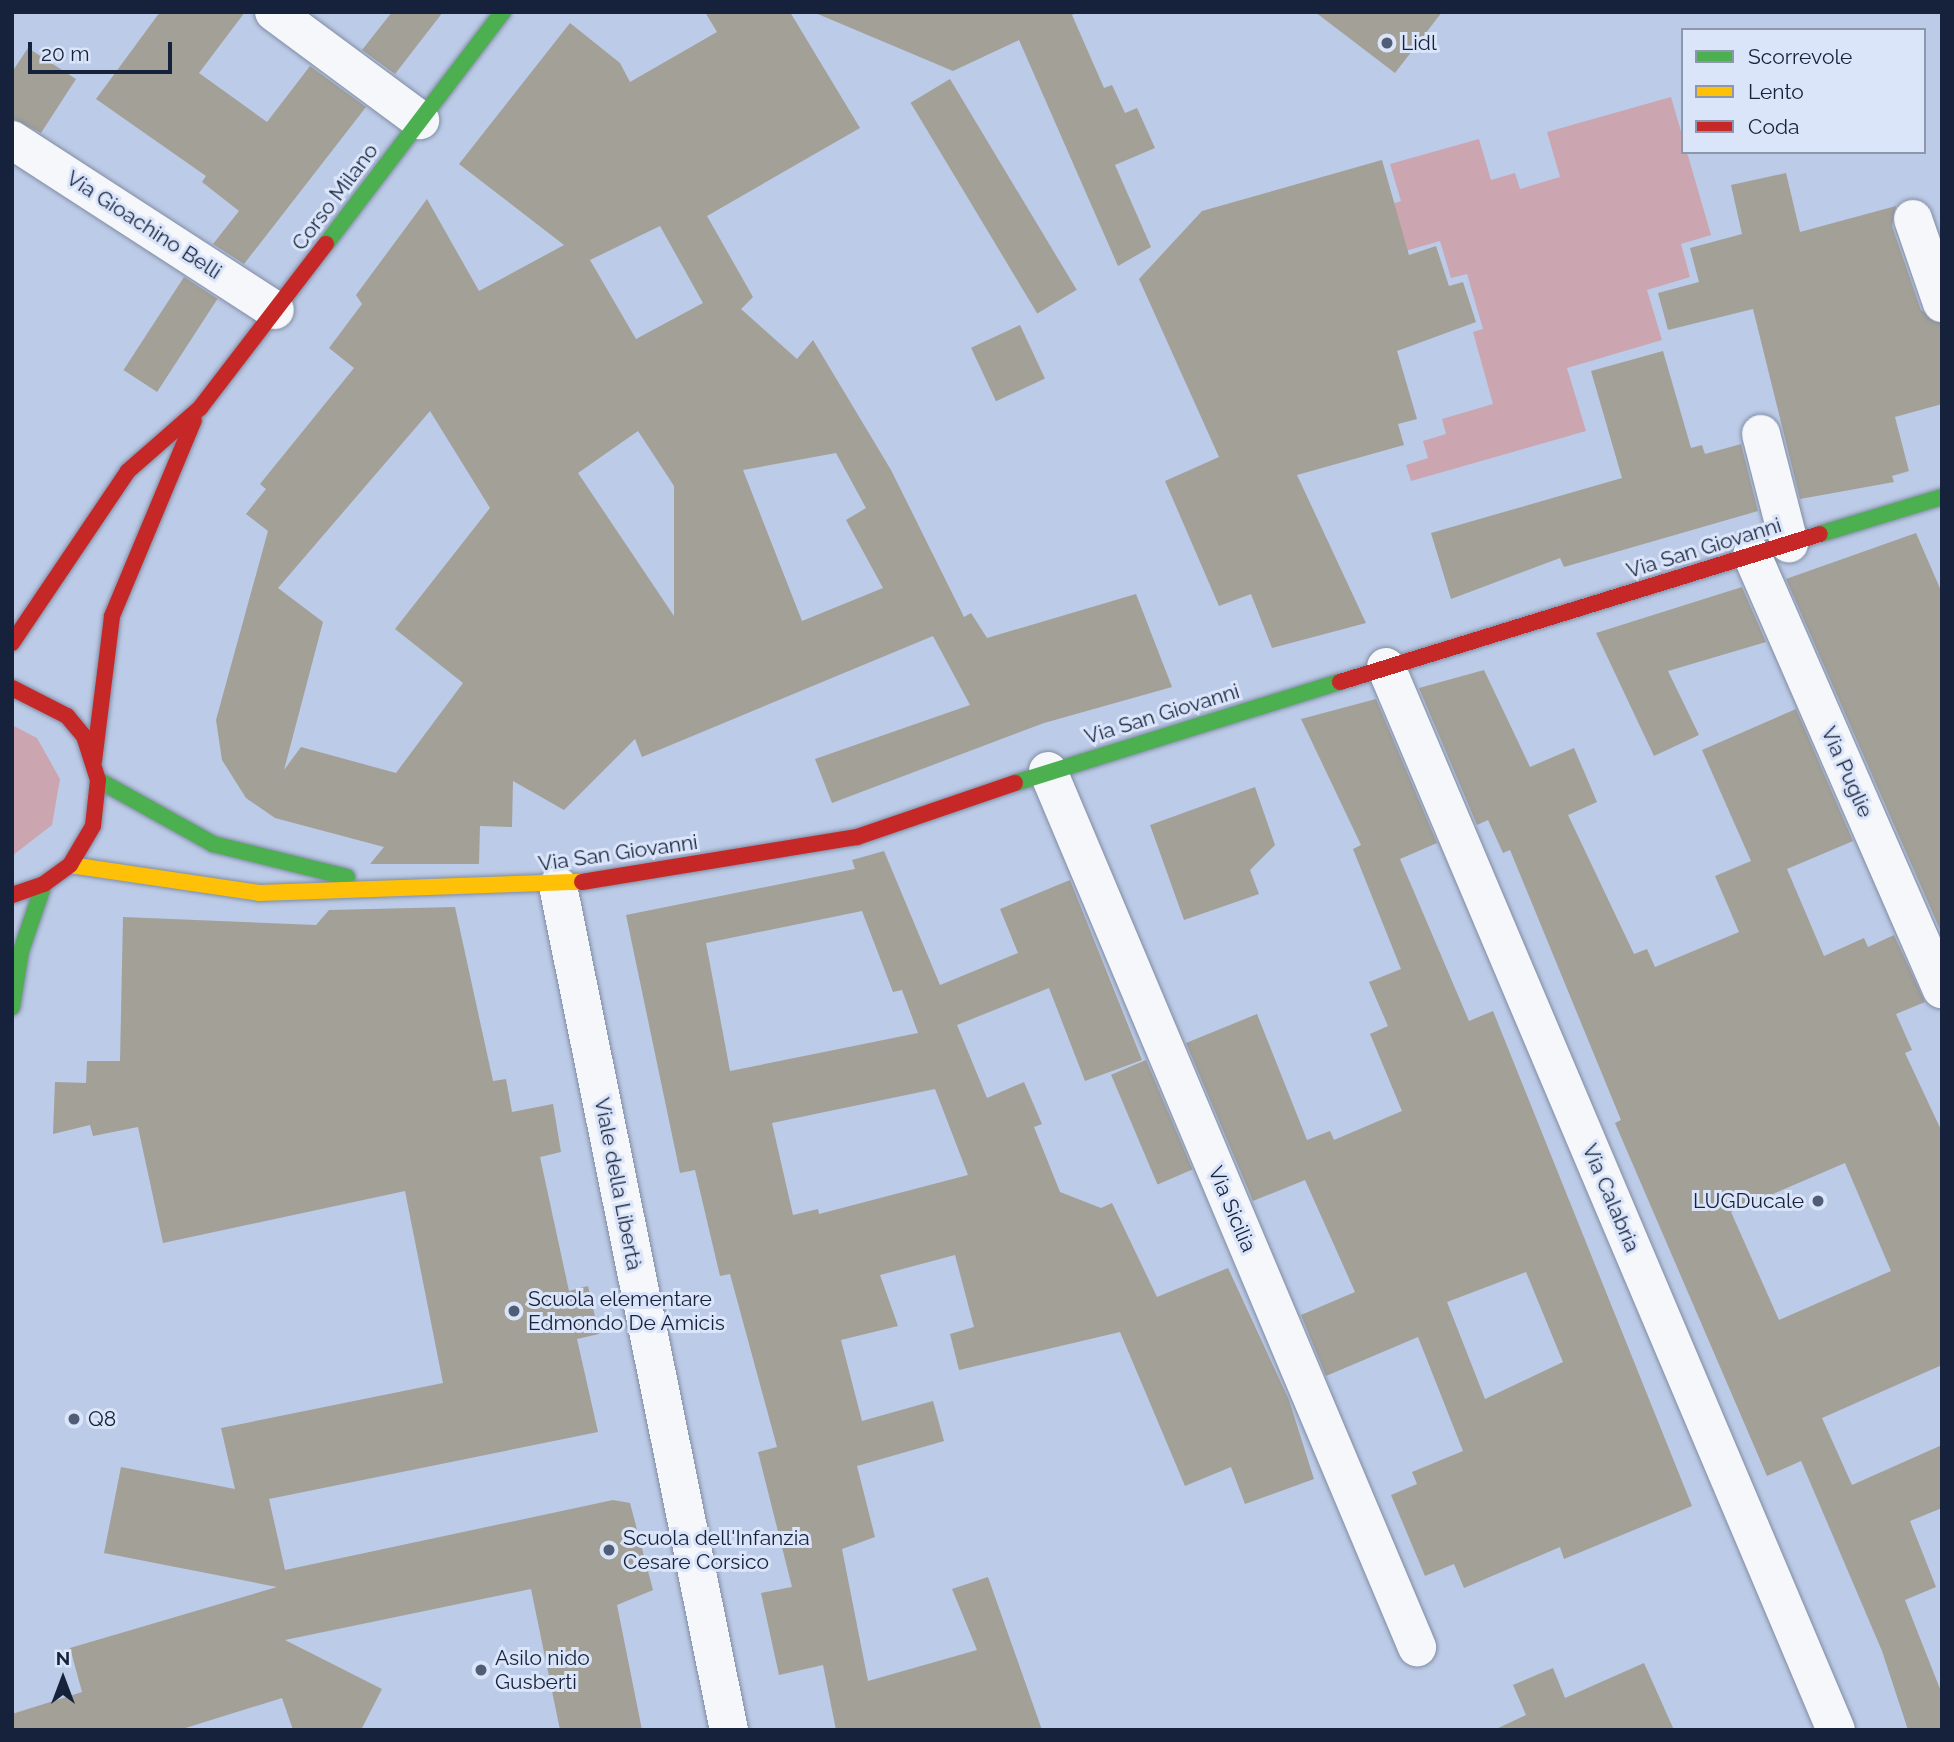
<!DOCTYPE html>
<meta charset="utf-8">
<style>
body{margin:0}
#map{position:relative;width:1954px;height:1742px;overflow:hidden;background:#bccbe7;font-family:Raleway,sans-serif}
div>[style]{position:absolute}
[style*='--x']{left:calc(var(--x)*1px);top:calc(var(--y)*1px);width:calc(var(--w)*1px);rotate:calc(var(--a)*1deg)}
.green>*{inset:0;background:#cba6b0}
.building>*{inset:0;background:#a3a097;transform-origin:0 0}
.roads{filter:drop-shadow(0 0 2px #808ca3) drop-shadow(0 0 2px #808ca3)}
.street>*{height:38px;margin:-19px;padding:0 19px;transform-origin:19px;border-radius:19px;background:#f5f7fb}
.fast>*{height:16px;margin:-8px;padding:0 8px;transform-origin:8px;border-radius:8px;background:#4caf50}
.slow>*{height:16px;margin:-8px;padding:0 8px;transform-origin:8px;border-radius:8px;background:#ffc107}
.jam>*{height:16px;margin:-8px;padding:0 8px;transform-origin:8px;border-radius:8px;background:#c62828}
.dots>*{width:19px;height:19px;translate:-50% -50%;box-sizing:border-box;border:4px solid #dbe5fa;border-radius:50%}
span{translate:-50% -50%;white-space:nowrap;text-align:center;line-height:1.15;-webkit-text-stroke:6px #dbe5fa;paint-order:stroke}
.poi-label{font-size:21px;color:#16223b}
.left{translate:0 -50%;text-align:left}
.right{translate:-100% -50%;text-align:right}
.street-label{font-size:21px;color:#16223b}
.frame{position:absolute;inset:0;border:14px solid #16223b;pointer-events:none}
.legend{position:absolute;left:1681px;top:28px;width:245px;height:126px;box-sizing:border-box;background:#dbe5fa;border:2px solid #8c97ae;margin:0;padding:9px 12px;list-style:none;font-size:21px;color:#16223b}
.legend li{display:flex;align-items:center;gap:14px;height:35px}
.legend b{width:35px;border:2px solid #8c97ae}
.north{position:absolute;left:28px;top:1644px;width:70px;height:70px;-webkit-text-stroke:5px #dbe5fa;paint-order:stroke;rotate:0deg;font-size:19px;font-weight:700;line-height:28px;text-align:center;color:#16223b}
.north::after{content:'';display:block;margin:auto;width:24px;height:32px;background:#16223b;clip-path:polygon(50% 0,100% 100%,50% 72%,0 100%)}
.scale{position:absolute;left:28px;top:42px;width:144px;height:32px;box-sizing:border-box;border:4px solid #16223b;border-top:0;padding-left:9px;font-size:21px;line-height:24px;white-space:nowrap;color:#16223b;-webkit-text-stroke:5px #dbe5fa;paint-order:stroke}
</style>
<div id="map">
<div class="green">
<div style="clip-path:polygon(1671px 97px,1711px 235px,1681px 244px,1690px 277px,1647px 290px,1662px 340px,1567px 368px,1586px 431px,1411px 481px,1406px 465px,1428px 458px,1423px 441px,1446px 434px,1442px 419px,1493px 404px,1473px 332px,1483px 329px,1467px 274px,1451px 278px,1440px 241px,1402px 252px,1388px 205px,1401px 201px,1390px 164px,1479px 139px,1491px 180px,1515px 173px,1520px 189px,1560px 177px,1547px 132px)"></div>
<div style="clip-path:polygon(12px 725px,37px 738px,60px 779px,52px 825px,12px 856px)"></div>
</div>
<div class="building">
<div style="clip-path:polygon(160px 12px,245px 12px,199px 73px,267px 122px,310px 66px,366px 107px,244px 264px,213px 244px,239px 211px,202px 182px,206px 176px,96px 99px)"></div>
<div style="clip-path:polygon(392px 12px,443px 12px,395px 74px,362px 50px)"></div>
<div style="clip-path:polygon(evenodd,705px 12px,790px 12px,860px 128px,707px 216px,753px 297px,741px 309px,797px 359px,813px 340px,891px 470px,964px 617px,971px 613px,987px 638px,1136px 594px,1172px 687px,1044px 723px,832px 803px,815px 759px,970px 705px,933px 636px,642px 757px,635px 739px,564px 810px,513px 781px,512px 827px,480px 826px,479px 864px,370px 864px,384px 847px,275px 818px,246px 798px,222px 760px,216px 720px,268px 531px,246px 514px,266px 489px,260px 484px,354px 368px,329px 348px,362px 304px,356px 295px,427px 199px,479px 291px,564px 245px,459px 164px,570px 23px,620px 63px,630px 82px,717px 32px,705px 12px,660px 226px,703px 303px,636px 339px,590px 260px,660px 226px,705px 12px,430px 411px,490px 508px,395px 629px,463px 683px,396px 773px,301px 747px,284px 770px,323px 622px,278px 588px,430px 411px,705px 12px,638px 431px,674px 486px,674px 616px,578px 473px,638px 431px,705px 12px,836px 453px,866px 508px,846px 520px,883px 588px,802px 621px,743px 470px,836px 453px)"></div>
<div style="clip-path:polygon(813px 12px,1078px 12px,1072px 15px,1104px 88px,1112px 85px,1125px 113px,1137px 108px,1155px 148px,1115px 165px,1151px 247px,1118px 266px,1019px 40px,953px 71px)"></div>
<div style="clip-path:polygon(1315px 12px,1442px 12px,1395px 73px)"></div>
<div style="clip-path:polygon(28px 48px,76px 79px,41px 133px,12px 118px,12px 72px)"></div>
<div style="left:950px;top:79px;width:246px;height:46px;rotate:59deg"></div>
<div style="clip-path:polygon(1382px 160px,1409px 255px,1436px 246px,1449px 286px,1463px 282px,1476px 322px,1397px 351px,1417px 419px,1398px 424px,1404px 445px,1297px 475px,1366px 623px,1272px 648px,1251px 594px,1219px 606px,1165px 481px,1219px 457px,1139px 279px,1202px 211px)"></div>
<div style="clip-path:polygon(1786px 173px,1800px 232px,1896px 206px,1892px 226px,1921px 310px,1942px 324px,1942px 404px,1895px 417px,1909px 471px,1892px 476px,1894px 482px,1800px 499px,1753px 309px,1668px 330px,1658px 293px,1699px 282px,1690px 248px,1742px 234px,1731px 185px)"></div>
<div style="left:184px;top:277px;width:40px;height:111px;rotate:33deg"></div>
<div style="left:1020px;top:325px;width:59px;height:54px;rotate:65deg"></div>
<div style="clip-path:polygon(1663px 351px,1691px 448px,1702px 445px,1705px 454px,1741px 444px,1758px 511px,1564px 567px,1560px 558px,1451px 599px,1431px 533px,1622px 478px,1591px 371px)"></div>
<div style="clip-path:polygon(1916px 533px,1942px 593px,1942px 934px,1786px 579px)"></div>
<div style="clip-path:polygon(1742px 587px,1766px 642px,1668px 671px,1699px 735px,1654px 756px,1596px 633px)"></div>
<div style="clip-path:polygon(evenodd,1484px 670px,1530px 767px,1574px 748px,1597px 802px,1568px 815px,1634px 954px,1647px 949px,1655px 967px,1739px 932px,1715px 876px,1751px 861px,1702px 750px,1796px 709px,1853px 841px,1787px 869px,1824px 956px,1864px 938px,1868px 947px,1894px 935px,1925px 1002px,1896px 1014px,1912px 1050px,1905px 1053px,1942px 1132px,1942px 1365px,1822px 1418px,1852px 1485px,1942px 1445px,1942px 1508px,1910px 1521px,1936px 1587px,1905px 1600px,1942px 1694px,1942px 1730px,1908px 1730px,1882px 1651px,1801px 1461px,1767px 1476px,1615px 1123px,1621px 1120px,1510px 850px,1503px 853px,1488px 820px,1477px 825px,1419px 688px,1484px 670px,1845px 1163px,1891px 1271px,1779px 1320px,1731px 1212px,1845px 1163px)"></div>
<div style="clip-path:polygon(evenodd,1376px 699px,1437px 843px,1400px 859px,1469px 1021px,1493px 1011px,1692px 1506px,1564px 1559px,1560px 1547px,1464px 1588px,1454px 1564px,1425px 1576px,1391px 1495px,1417px 1484px,1412px 1472px,1463px 1451px,1418px 1337px,1326px 1376px,1301px 1315px,1355px 1292px,1305px 1180px,1253px 1201px,1186px 1043px,1257px 1014px,1307px 1140px,1330px 1131px,1334px 1140px,1402px 1111px,1370px 1034px,1388px 1026px,1369px 982px,1401px 969px,1353px 849px,1361px 845px,1301px 719px,1376px 699px,1526px 1272px,1563px 1362px,1485px 1399px,1447px 1302px,1526px 1272px)"></div>
<div style="clip-path:polygon(1255px 787px,1275px 845px,1250px 870px,1259px 894px,1184px 920px,1150px 825px)"></div>
<div style="clip-path:polygon(evenodd,884px 851px,940px 985px,1018px 953px,1000px 909px,1070px 880px,1142px 1060px,1085px 1081px,1049px 988px,957px 1025px,987px 1098px,1024px 1082px,1042px 1124px,1034px 1127px,1060px 1192px,1101px 1208px,1112px 1203px,1157px 1297px,1228px 1268px,1289px 1400px,1314px 1479px,1245px 1504px,1231px 1467px,1185px 1486px,1120px 1332px,959px 1370px,950px 1334px,974px 1327px,955px 1255px,880px 1275px,898px 1326px,841px 1340px,862px 1421px,933px 1401px,944px 1441px,857px 1466px,875px 1537px,842px 1549px,868px 1681px,977px 1650px,952px 1589px,988px 1577px,1042px 1730px,836px 1730px,823px 1665px,779px 1675px,761px 1593px,792px 1587px,758px 1452px,777px 1447px,730px 1274px,720px 1276px,695px 1170px,680px 1173px,626px 915px,855px 869px,852px 860px,884px 851px,862px 911px,893px 992px,902px 990px,918px 1033px,730px 1071px,706px 943px,862px 911px,884px 851px,935px 1089px,968px 1175px,819px 1214px,818px 1209px,793px 1215px,772px 1123px,935px 1089px)"></div>
<div style="clip-path:polygon(455px 907px,493px 1081px,506px 1079px,512px 1112px,553px 1104px,561px 1152px,540px 1157px,569px 1291px,588px 1286px,599px 1334px,577px 1339px,598px 1432px,269px 1499px,285px 1570px,613px 1500px,630px 1503px,653px 1590px,617px 1605px,642px 1730px,560px 1730px,531px 1589px,285px 1640px,382px 1689px,361px 1730px,293px 1730px,282px 1698px,179px 1730px,12px 1730px,12px 1714px,82px 1692px,70px 1648px,277px 1587px,104px 1553px,121px 1467px,235px 1489px,221px 1428px,443px 1383px,405px 1191px,163px 1243px,138px 1127px,93px 1136px,90px 1125px,53px 1134px,55px 1082px,86px 1083px,87px 1061px,120px 1061px,123px 917px,316px 925px,329px 910px)"></div>
<div style="left:1146px;top:1060px;width:119px;height:38px;rotate:67deg"></div>
<div style="clip-path:polygon(1644px 1663px,1674px 1730px,1494px 1730px,1526px 1715px,1513px 1685px,1553px 1668px,1565px 1698px)"></div>
</div>
<div class="roads">
<div class="street">
<div style="--x:274;--y:12;--w:182;--a:36.5"></div>
<div style="--x:12;--y:140;--w:313;--a:32.9"></div>
<div style="--x:1913;--y:219;--w:89;--a:71"></div>
<div style="--x:1761;--y:434;--w:113;--a:75.6"></div>
<div style="--x:1752;--y:555;--w:474;--a:66.4"></div>
<div style="--x:1386;--y:667;--w:1154;--a:67.06"></div>
<div style="--x:1048;--y:771;--w:951;--a:67.16"></div>
<div style="--x:558;--y:886;--w:861;--a:78.55"></div>
</div>
<div class="fast">
<div style="--x:326;--y:244;--w:292;--a:-52.7"></div>
<div style="--x:1820;--y:534;--w:127;--a:-16.9"></div>
<div style="--x:98;--y:780;--w:132;--a:29.1"></div>
<div style="--x:213;--y:844;--w:138;--a:13.8"></div>
<div style="--x:1015;--y:783;--w:340;--a:-17.3"></div>
<div style="--x:12;--y:1007;--w:57;--a:-80.9"></div>
<div style="--x:21;--y:951;--w:71;--a:-71.1"></div>
</div>
<div class="slow">
<div style="--x:70;--y:865;--w:191;--a:8.4"></div>
<div style="--x:259;--y:893;--w:323;--a:-2"></div>
</div>
<div class="jam">
<div style="--x:12;--y:643;--w:207;--a:-56"></div>
<div style="--x:128;--y:471;--w:96;--a:-41.2"></div>
<div style="--x:200;--y:408;--w:207;--a:-52.5"></div>
<div style="--x:1340;--y:682;--w:502;--a:-17.14"></div>
<div style="--x:12;--y:688;--w:62;--a:27"></div>
<div style="--x:67;--y:716;--w:26;--a:50"></div>
<div style="--x:84;--y:736;--w:46;--a:72.3"></div>
<div style="--x:98;--y:780;--w:46;--a:96.2"></div>
<div style="--x:93;--y:826;--w:45;--a:120.5"></div>
<div style="--x:70;--y:865;--w:32;--a:144"></div>
<div style="--x:44;--y:884;--w:34;--a:161"></div>
<div style="--x:94;--y:761;--w:146;--a:-82.9"></div>
<div style="--x:112;--y:616;--w:212;--a:-67.3"></div>
<div style="--x:582;--y:882;--w:279;--a:-9.3"></div>
<div style="--x:857;--y:837;--w:167;--a:-18.9"></div>
</div>
</div>
<div class="dots">
<div style="left:1387px;top:43px;background:#505d77"></div>
<div style="left:1818px;top:1201px;background:#505d77"></div>
<div style="left:514px;top:1311px;background:#505d77"></div>
<div style="left:74px;top:1419px;background:#505d77"></div>
<div style="left:609px;top:1550px;background:#505d77"></div>
<div style="left:481px;top:1670px;background:#505d77"></div>
</div>
<div class="poi-label">
<span class="left" style="left:1401px;top:43px">Lidl</span>
<span class="right" style="left:1804px;top:1201px">LUGDucale</span>
<span class="left" style="left:528px;top:1311px">Scuola elementare<br>Edmondo De Amicis</span>
<span class="left" style="left:88px;top:1419px">Q8</span>
<span class="left" style="left:623px;top:1550px">Scuola dell'Infanzia<br>Cesare Corsico</span>
<span class="left" style="left:495px;top:1670px">Asilo nido<br>Gusberti</span>
</div>
<div class="street-label">
<span style="left:335px;top:197px;rotate:-53deg">Corso Milano</span>
<span style="left:144px;top:225px;rotate:33deg">Via Gioachino Belli</span>
<span style="left:1704px;top:548px;rotate:-17deg">Via San Giovanni</span>
<span style="left:1162px;top:714px;rotate:-17deg">Via San Giovanni</span>
<span style="left:1847px;top:772px;rotate:66deg">Via Puglie</span>
<span style="left:618px;top:853px;rotate:-8deg">Via San Giovanni</span>
<span style="left:618px;top:1184px;rotate:79deg">Viale della Libertà</span>
<span style="left:1611px;top:1198px;rotate:67deg">Via Calabria</span>
<span style="left:1232px;top:1209px;rotate:67deg">Via Sicilia</span>
</div>
<div class="frame"></div>
<ul class="legend">
<li><b style="height:9px;background:#4caf50"></b>Scorrevole</li>
<li><b style="height:9px;background:#ffc107"></b>Lento</li>
<li><b style="height:9px;background:#c62828"></b>Coda</li>
</ul>
<div class="north">N</div>
<div class="scale">20 m</div>
</div>
